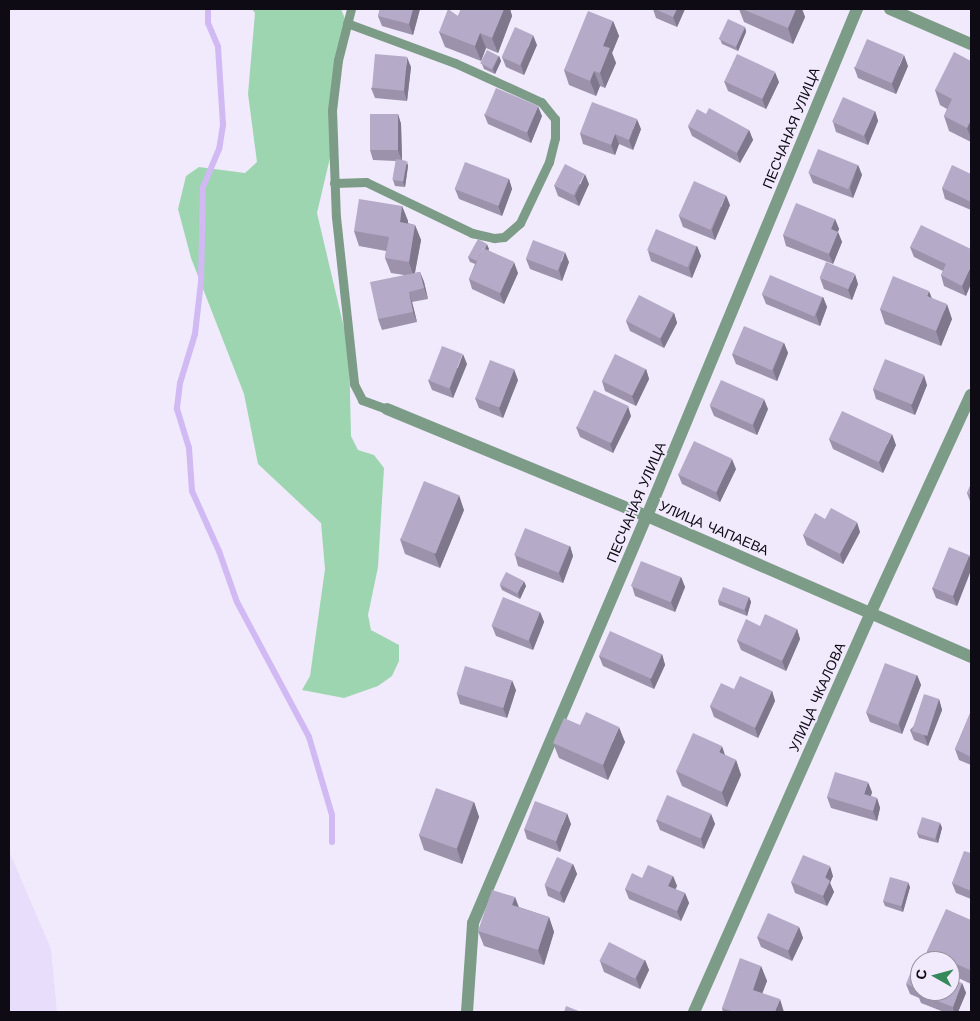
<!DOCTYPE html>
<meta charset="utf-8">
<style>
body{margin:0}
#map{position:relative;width:980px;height:1021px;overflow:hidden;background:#f1eafc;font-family:"Work Sans",sans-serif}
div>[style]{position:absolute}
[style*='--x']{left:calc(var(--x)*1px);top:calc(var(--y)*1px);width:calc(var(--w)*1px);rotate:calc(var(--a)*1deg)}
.built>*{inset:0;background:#e8ddfa}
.green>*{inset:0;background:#9ed5b1}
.stream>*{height:6px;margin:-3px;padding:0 3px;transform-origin:3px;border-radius:3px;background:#d1b9f4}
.service>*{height:9px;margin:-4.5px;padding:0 4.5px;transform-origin:4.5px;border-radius:4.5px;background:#7c9c87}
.minor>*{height:12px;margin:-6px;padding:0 6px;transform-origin:6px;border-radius:6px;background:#7c9c87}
.wall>*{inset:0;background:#9c92ab}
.shaded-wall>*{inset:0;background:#7f778b}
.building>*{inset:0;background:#b5aac7;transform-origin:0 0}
span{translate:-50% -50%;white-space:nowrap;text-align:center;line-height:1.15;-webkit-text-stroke:4px #f1eafc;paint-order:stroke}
.street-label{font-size:14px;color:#0f0b15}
.frame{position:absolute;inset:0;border:10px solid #0f0b15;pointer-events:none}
.north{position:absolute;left:910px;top:951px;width:50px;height:50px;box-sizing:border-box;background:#f1eafc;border:1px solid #9791a0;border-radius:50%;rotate:277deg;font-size:14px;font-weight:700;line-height:20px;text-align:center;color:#0f0b15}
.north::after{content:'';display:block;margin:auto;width:18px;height:22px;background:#358859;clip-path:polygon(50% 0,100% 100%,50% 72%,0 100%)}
</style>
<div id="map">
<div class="built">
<div style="clip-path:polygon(9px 851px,51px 949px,57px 1012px,9px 1012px)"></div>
</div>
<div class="green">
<div style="clip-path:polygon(252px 9px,341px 9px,346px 21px,333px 145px,317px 213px,349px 349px,351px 436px,358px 450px,374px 455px,384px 468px,378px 567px,368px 615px,371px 630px,399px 645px,399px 661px,392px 676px,378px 686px,344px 698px,302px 690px,310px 676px,325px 569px,321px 523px,258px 464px,244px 394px,191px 258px,178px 209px,186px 176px,199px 167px,245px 173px,257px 162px,248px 94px,255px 13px)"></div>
</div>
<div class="stream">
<div style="--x:208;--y:9;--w:14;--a:90"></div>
<div style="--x:208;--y:23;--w:26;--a:67"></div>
<div style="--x:218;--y:47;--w:78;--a:86.3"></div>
<div style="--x:223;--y:125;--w:24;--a:99"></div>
<div style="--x:219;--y:149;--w:41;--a:112.8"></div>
<div style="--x:203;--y:187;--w:95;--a:91.2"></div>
<div style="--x:201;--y:282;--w:52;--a:96.6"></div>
<div style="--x:195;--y:334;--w:51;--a:107"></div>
<div style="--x:180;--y:383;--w:26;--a:97"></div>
<div style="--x:177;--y:409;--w:41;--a:72.9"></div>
<div style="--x:189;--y:448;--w:43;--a:86"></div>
<div style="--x:192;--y:491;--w:66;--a:65.8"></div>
<div style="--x:219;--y:551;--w:54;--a:70.6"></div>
<div style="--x:237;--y:602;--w:153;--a:61.9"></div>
<div style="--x:309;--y:737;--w:81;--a:73.6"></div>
<div style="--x:332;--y:815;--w:27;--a:90"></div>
</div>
<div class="service">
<div style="--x:351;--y:9;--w:53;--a:104.3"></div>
<div style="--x:338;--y:60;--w:50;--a:96.8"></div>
<div style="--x:332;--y:110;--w:107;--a:87.9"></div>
<div style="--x:336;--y:217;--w:168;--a:83.8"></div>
<div style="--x:354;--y:384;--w:18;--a:63"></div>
<div style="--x:362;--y:400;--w:27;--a:20"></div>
<div style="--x:334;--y:183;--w:32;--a:-2"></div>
<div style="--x:366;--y:182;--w:118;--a:25.7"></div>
<div style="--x:472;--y:233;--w:23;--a:13"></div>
<div style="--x:494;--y:238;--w:10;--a:-6"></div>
<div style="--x:504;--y:237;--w:21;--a:-41"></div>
<div style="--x:520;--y:223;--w:68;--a:-64.6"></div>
<div style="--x:549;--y:162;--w:25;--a:-76"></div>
<div style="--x:555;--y:138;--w:19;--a:-90"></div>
<div style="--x:555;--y:119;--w:22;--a:-129"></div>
<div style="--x:541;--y:102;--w:94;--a:-155.6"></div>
<div style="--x:455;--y:63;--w:115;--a:-159.7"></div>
</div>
<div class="minor">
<div style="--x:890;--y:9;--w:88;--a:23.4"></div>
<div style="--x:387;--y:409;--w:281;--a:22.4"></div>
<div style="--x:647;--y:516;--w:353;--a:23.5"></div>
<div style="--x:467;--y:1012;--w:89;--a:-86.1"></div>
<div style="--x:473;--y:923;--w:443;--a:-66.9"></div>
<div style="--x:647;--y:516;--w:549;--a:-67.5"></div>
<div style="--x:694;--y:1012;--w:437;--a:-66.1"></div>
<div style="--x:871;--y:612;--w:239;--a:-65.3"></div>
</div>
<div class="wall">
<div style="clip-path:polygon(380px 9px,420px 9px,413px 35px,382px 26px,378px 16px)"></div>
<div style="clip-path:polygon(461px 9px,510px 9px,512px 16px,498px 53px,486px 48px,481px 61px,445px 47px,439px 32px,458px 16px)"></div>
<div style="clip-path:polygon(653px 9px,685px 9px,677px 27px,656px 18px)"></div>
<div style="clip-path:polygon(739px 9px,802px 9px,805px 17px,793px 44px,744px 22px)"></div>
<div style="clip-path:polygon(613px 21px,619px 36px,612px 53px,616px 63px,605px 88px,600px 86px,596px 96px,569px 85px,564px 70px)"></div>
<div style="clip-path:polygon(745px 27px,746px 32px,738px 51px,722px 44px,720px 39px)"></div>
<div style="clip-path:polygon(537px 45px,524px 75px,506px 67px,502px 57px)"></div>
<div style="clip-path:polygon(499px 56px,501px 61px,495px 74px,484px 69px,482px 64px)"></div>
<div style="clip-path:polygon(971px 61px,971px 142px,949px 131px,944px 116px,947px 109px,940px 105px,935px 90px)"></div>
<div style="clip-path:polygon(908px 66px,896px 94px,858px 78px,854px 67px)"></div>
<div style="clip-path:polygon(411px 67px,407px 101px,375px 98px,371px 88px)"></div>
<div style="clip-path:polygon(724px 81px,779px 82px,766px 109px,728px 91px)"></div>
<div style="clip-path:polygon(875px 111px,878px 121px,868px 145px,836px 132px,833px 122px)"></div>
<div style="clip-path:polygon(398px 114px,401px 124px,402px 160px,408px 166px,405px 187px,395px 186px,393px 180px,396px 161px,373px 160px,370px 150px)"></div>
<div style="clip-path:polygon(484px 114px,542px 116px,531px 143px,488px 124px)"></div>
<div style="clip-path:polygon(688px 126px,749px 130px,753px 140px,740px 163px,692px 136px)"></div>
<div style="clip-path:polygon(641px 129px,633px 150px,619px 144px,615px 155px,583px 144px,580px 133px)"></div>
<div style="clip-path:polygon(858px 165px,862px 175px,853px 198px,813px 183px,809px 173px)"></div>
<div style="clip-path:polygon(971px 174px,971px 210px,945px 199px,942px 188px)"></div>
<div style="clip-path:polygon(509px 179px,512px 189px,502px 216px,459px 199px,455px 189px)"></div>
<div style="clip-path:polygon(589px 184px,579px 206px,558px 196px,554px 185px)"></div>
<div style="clip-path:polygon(730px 205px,715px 240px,683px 227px,679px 216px)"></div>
<div style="clip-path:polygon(402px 206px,408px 221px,408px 223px,415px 225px,421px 240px,415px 273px,420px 272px,424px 282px,428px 299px,412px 302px,417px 322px,382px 330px,378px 319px,404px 275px,391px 273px,385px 258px,386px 251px,359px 246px,354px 231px)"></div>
<div style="clip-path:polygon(835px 219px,839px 229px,838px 232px,842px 242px,833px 264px,786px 246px,783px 235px)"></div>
<div style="clip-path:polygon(697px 246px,701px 256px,692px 278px,651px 261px,648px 251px)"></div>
<div style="clip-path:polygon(910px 247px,971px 249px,966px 296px,944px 286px,941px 275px,943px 271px,914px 257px)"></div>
<div style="clip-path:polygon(489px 249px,488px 250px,518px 273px,504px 304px,472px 289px,469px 279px,475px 264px,470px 262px,468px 257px)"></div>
<div style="clip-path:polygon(526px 259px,569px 262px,562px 281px,530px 269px)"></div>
<div style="clip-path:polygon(820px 278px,858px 284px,852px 300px,824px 289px)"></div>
<div style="clip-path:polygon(762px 294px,823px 297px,827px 307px,820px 326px,766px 304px)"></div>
<div style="clip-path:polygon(932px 298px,952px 319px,941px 346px,885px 324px,880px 309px)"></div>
<div style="clip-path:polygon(674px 313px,677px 323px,664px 348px,630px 331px,626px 321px)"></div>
<div style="clip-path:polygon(784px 343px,788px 353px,777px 381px,736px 364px,732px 354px)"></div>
<div style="clip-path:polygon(467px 364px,453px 398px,432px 390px,428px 380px)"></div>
<div style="clip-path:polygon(646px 369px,649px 379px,636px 406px,605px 391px,602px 381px)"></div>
<div style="clip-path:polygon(518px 380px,503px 418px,479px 408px,475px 398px)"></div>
<div style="clip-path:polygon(927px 385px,915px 415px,876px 399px,873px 389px)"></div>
<div style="clip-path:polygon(710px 406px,768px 409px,757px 435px,714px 416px)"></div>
<div style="clip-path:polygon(631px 416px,613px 453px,580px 437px,576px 427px)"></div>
<div style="clip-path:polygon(829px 439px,896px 445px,883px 473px,833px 449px)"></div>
<div style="clip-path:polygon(736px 469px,720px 502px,682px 484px,678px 474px)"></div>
<div style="clip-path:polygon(971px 484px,971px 504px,967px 493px)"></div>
<div style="clip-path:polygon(464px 510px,440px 568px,405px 554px,400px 539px)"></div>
<div style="clip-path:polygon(825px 519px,860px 532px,843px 564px,807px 545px,803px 535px)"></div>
<div style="clip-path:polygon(570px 546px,573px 556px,563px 583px,518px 566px,515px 555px)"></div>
<div style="clip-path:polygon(971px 560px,971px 570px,957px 606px,936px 598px,932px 588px)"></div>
<div style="clip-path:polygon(681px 577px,685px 587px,675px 612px,635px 596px,632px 586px)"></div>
<div style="clip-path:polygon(500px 585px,526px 586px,520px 599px,502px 590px)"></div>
<div style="clip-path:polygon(749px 597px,751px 602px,747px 616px,719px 605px,718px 600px)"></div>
<div style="clip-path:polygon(540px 612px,544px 622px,533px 650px,496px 636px,492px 626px)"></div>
<div style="clip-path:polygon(760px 626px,797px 629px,800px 639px,786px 671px,741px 650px,737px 640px)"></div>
<div style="clip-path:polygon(662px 654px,665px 665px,654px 689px,603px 666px,599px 656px)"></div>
<div style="clip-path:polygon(917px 675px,921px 685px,902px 734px,870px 722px,866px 712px)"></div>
<div style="clip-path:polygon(734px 689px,772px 691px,775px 701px,758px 738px,714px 717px,710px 706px)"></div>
<div style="clip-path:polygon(516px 690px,507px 718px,460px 704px,457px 694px)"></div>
<div style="clip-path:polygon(939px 699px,942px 710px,928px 746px,914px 740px,910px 730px)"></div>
<div style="clip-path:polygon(971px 711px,971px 765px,959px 760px,955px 749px)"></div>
<div style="clip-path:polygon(625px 742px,608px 780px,559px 758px,553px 743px)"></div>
<div style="clip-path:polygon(725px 755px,736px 760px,741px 775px,727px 807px,682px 786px,676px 771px)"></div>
<div style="clip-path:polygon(872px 792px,871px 796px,877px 798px,880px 808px,877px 821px,831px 808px,827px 797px)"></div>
<div style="clip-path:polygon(474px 802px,479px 817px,462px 864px,424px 850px,419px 835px)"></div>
<div style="clip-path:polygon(711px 814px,715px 824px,704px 849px,660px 830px,656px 820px)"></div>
<div style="clip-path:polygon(940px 823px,942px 828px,938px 843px,919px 838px,917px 833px)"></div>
<div style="clip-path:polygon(571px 824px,560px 852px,527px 839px,524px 829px)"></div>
<div style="clip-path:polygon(971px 853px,971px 899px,956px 893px,952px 883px)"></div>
<div style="clip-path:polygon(573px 864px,577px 874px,564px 903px,548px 896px,545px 886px)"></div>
<div style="clip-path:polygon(673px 876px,677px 886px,675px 889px,685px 893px,689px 903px,681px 921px,629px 899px,625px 889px,642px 878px)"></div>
<div style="clip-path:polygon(833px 876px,830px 883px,834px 892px,827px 906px,795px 893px,791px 882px)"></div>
<div style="clip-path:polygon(910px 887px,903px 912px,885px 906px,883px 901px)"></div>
<div style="clip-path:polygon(515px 897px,519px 907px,549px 917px,554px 932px,544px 965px,484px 946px,478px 931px)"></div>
<div style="clip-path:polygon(971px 920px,971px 984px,950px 974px,950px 961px,930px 961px,927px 951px)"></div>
<div style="clip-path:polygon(799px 927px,803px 938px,792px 961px,761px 947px,757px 937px)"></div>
<div style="clip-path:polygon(645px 960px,649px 970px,640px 989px,604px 972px,600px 961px)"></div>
<div style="clip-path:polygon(761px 966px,767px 981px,762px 993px,784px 1012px,723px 1012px,722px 1008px)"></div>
<div style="clip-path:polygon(962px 983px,966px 993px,958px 1012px,944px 1012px,921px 1003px,919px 998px,910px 994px,906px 984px)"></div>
</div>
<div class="shaded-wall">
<div style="clip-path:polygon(413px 9px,420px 9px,413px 35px,409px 24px)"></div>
<div style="clip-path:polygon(504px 9px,510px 9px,512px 16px,498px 53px,492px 38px)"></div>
<div style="clip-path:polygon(677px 9px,685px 9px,677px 27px,673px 17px)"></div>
<div style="clip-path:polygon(796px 9px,802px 9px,805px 17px,793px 44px,788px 28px)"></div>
<div style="clip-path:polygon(613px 21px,619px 36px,612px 53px,616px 63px,605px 88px,600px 73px,603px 46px)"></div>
<div style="clip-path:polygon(745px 27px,746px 32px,738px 51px,736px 46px)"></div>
<div style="clip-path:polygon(480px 33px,486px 48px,481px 61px,475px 46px)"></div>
<div style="clip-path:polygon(533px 35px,537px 45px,524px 75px,521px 65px)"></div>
<div style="clip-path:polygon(904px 55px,908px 66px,896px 94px,892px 84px)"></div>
<div style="clip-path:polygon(499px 56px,501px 61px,495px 74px,493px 69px)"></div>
<div style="clip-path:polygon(407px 57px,411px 67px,407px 101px,404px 91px)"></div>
<div style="clip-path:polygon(594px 71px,600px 86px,596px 96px,590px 81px)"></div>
<div style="clip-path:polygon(775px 72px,779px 82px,766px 109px,762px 99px)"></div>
<div style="clip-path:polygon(538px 106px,542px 116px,531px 143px,527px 132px)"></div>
<div style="clip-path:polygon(875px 111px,878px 121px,868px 145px,864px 135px)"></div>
<div style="clip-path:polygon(398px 114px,401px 124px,402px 161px,398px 150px)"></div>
<div style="clip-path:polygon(637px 119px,641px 129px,633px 150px,629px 140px)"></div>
<div style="clip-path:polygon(971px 120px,971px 138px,967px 128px)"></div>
<div style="clip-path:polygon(749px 130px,753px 140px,740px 163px,737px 153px)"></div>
<div style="clip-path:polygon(615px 134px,619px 144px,615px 155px,611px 145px)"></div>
<div style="clip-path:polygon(407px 161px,408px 166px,405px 187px,403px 182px)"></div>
<div style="clip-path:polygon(858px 165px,862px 175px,853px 198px,850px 188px)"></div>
<div style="clip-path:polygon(585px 174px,589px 184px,579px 206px,575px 196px)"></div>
<div style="clip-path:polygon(509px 179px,512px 189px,502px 216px,498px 206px)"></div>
<div style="clip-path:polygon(726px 195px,730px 205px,715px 240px,712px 230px)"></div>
<div style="clip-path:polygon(402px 206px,408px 221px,405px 237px,400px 222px)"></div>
<div style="clip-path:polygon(835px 219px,839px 229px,834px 239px,831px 229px)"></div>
<div style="clip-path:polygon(415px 225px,421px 240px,414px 277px,409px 262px)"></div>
<div style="clip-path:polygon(838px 232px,842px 242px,833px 264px,829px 254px)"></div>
<div style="clip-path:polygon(487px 244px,489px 249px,480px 267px,478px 261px)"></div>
<div style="clip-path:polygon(697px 246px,701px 256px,692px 278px,689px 268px)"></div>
<div style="clip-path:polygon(565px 252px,569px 262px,562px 281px,559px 270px)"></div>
<div style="clip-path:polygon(514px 262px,518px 273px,504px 304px,500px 294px)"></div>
<div style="clip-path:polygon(971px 266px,971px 284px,966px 296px,962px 286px)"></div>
<div style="clip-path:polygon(420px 272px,424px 282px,428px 299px,424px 288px)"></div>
<div style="clip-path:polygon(855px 274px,858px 284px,852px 300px,848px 290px)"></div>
<div style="clip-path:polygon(929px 291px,935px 306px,927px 296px)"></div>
<div style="clip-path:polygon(409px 292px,412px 302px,417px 322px,413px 312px)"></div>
<div style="clip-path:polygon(823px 297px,827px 307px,820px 326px,816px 315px)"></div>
<div style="clip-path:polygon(947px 304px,952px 319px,941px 346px,936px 331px)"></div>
<div style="clip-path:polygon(674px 313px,677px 323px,664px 348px,660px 338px)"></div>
<div style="clip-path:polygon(784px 343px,788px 353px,777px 381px,773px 370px)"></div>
<div style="clip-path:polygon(463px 354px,467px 364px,453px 398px,450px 388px)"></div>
<div style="clip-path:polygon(514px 369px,518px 380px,503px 418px,499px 408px)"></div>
<div style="clip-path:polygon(646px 369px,649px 379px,636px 406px,632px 396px)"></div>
<div style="clip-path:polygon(924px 375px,927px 385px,915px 415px,911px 405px)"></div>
<div style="clip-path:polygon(764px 399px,768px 409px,757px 435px,753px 425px)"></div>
<div style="clip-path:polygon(628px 406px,631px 416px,613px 453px,610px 443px)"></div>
<div style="clip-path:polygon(892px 434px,896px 445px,883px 473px,879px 462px)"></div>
<div style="clip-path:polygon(732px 459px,736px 469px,720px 502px,716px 492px)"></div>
<div style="clip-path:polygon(459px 495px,464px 510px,440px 568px,434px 553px)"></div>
<div style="clip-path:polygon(857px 522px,860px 532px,843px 564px,840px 554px)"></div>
<div style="clip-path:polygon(570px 546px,573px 556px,563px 583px,559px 573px)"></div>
<div style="clip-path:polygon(969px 555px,971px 560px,971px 570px,957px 606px,953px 596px)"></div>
<div style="clip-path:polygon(681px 577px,685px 587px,675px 612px,671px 602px)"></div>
<div style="clip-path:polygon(524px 581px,526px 586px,520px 599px,518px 593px)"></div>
<div style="clip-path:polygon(749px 597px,751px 602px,747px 616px,745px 610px)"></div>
<div style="clip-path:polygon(540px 612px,544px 622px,533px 650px,529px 640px)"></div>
<div style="clip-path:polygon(797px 629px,800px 639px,786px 671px,782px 661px)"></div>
<div style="clip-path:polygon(662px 654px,665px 665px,654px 689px,650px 679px)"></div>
<div style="clip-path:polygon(917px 675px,921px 685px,902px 734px,899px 724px)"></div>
<div style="clip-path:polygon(512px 680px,516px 690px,507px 718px,503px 708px)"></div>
<div style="clip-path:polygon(772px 691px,775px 701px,758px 738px,755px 728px)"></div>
<div style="clip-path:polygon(939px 699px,942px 710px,928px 746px,924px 735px)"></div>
<div style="clip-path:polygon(619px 727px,625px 742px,608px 780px,603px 765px)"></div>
<div style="clip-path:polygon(722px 746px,727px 761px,719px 752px)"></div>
<div style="clip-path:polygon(736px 760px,741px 775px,727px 807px,722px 792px)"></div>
<div style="clip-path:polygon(868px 782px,872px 792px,868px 804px,864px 794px)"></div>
<div style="clip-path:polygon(877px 798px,880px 808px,877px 821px,873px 811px)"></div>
<div style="clip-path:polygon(474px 802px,479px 817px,462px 864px,457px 849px)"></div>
<div style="clip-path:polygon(567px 813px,571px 824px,560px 852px,556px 842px)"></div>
<div style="clip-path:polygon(711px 814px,715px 824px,704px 849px,701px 839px)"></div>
<div style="clip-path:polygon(940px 823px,942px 828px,938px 843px,936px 838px)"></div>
<div style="clip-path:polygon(573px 864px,577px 874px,564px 903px,560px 893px)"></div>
<div style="clip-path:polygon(830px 866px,833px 876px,830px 883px,834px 892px,827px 906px,823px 896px,825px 877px)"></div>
<div style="clip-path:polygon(673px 876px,677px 886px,672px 896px,668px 886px)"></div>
<div style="clip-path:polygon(908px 882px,910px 887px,903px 912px,901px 906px)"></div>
<div style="clip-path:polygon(685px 893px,689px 903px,681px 921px,677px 911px)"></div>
<div style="clip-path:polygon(515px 897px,520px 912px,512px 905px)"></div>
<div style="clip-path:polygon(549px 917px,554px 932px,544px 965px,538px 950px)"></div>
<div style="clip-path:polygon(799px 927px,803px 938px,792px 961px,788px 951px)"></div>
<div style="clip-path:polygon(645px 960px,649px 970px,640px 989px,636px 978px)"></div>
<div style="clip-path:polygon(761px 966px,767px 981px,758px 1005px,753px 990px)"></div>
<div style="clip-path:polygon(962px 983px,966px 993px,958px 1012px,954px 1012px,953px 1007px)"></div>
<div style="clip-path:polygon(780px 999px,784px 1012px,775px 1012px)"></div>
</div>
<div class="building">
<div style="clip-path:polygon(380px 9px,413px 9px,409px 24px,378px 16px)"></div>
<div style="clip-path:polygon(448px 9px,458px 16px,461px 9px,504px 9px,492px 38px,480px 33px,475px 46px,439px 32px)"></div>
<div style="clip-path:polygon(655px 9px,677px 9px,673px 17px)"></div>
<div style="clip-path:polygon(742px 9px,796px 9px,788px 28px)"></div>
<div style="clip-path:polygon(588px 11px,613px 21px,603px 46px,610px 48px,600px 73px,594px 71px,590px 81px,564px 70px)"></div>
<div style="left:728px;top:19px;width:19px;height:22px;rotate:25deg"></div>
<div style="left:515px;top:27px;width:20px;height:33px;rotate:24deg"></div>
<div style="left:867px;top:39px;width:40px;height:31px;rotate:23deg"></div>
<div style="left:487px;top:50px;width:13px;height:15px;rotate:27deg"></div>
<div style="clip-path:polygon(954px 52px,971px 61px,971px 120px,967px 128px,944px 116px,952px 99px,935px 90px)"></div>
<div style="left:375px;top:54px;width:32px;height:34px;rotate:5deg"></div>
<div style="left:737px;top:54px;width:42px;height:30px;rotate:25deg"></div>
<div style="left:496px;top:88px;width:46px;height:29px;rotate:23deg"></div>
<div style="left:843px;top:97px;width:35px;height:27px;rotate:24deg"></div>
<div style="clip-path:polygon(592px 102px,637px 119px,629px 140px,615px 134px,611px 145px,580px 133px)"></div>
<div style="clip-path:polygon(709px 108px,749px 130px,737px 153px,688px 126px,697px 109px,706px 114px)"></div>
<div style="left:370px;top:114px;width:28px;height:36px"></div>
<div style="left:818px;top:149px;width:43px;height:26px;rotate:22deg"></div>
<div style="left:396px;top:159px;width:11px;height:21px;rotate:10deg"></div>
<div style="left:465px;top:162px;width:47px;height:29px;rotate:21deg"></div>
<div style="left:565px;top:164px;width:22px;height:24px;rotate:27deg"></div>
<div style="clip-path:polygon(952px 165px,971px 174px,971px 202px,942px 188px)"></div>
<div style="left:694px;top:181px;width:35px;height:38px;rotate:24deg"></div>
<div style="clip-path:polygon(359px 199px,402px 206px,400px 222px,415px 225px,409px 262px,385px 258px,389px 237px,354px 231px)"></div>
<div style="clip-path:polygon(796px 203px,835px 219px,831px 229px,838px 232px,829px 254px,783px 235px)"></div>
<div style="clip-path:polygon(921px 225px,971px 249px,971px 266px,962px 286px,941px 275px,946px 264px,910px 247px)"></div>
<div style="left:656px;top:229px;width:44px;height:23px;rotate:23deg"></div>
<div style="clip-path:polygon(478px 239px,487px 244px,485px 249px,483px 248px,477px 261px,468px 257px)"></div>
<div style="left:533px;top:240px;width:34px;height:20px;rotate:21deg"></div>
<div style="left:483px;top:248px;width:34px;height:34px;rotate:24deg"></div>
<div style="left:826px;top:262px;width:31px;height:17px;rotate:22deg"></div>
<div style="clip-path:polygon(420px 272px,424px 288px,409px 292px,413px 312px,378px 319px,370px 282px)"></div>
<div style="left:770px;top:275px;width:57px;height:21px;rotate:23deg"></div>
<div style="clip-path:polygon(893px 276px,929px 291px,927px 296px,947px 304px,936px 331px,880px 309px)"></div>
<div style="left:639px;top:295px;width:39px;height:29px;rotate:27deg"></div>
<div style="left:744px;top:326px;width:43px;height:30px;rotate:23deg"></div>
<div style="left:442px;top:346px;width:22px;height:37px;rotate:21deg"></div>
<div style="left:615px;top:354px;width:34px;height:30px;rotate:26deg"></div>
<div style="left:885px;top:359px;width:42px;height:32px;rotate:22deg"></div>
<div style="left:490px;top:360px;width:26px;height:41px;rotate:21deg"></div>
<div style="left:721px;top:380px;width:47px;height:28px;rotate:24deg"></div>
<div style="left:594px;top:390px;width:38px;height:41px;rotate:25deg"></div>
<div style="left:842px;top:411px;width:55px;height:31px;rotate:25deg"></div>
<div style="left:694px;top:441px;width:42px;height:37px;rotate:25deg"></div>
<div style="left:424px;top:481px;width:38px;height:63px;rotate:22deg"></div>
<div style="clip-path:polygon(971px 484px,971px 495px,967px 493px)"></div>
<div style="clip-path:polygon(831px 508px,857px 522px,840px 554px,803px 535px,815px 513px,825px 519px)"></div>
<div style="left:525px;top:528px;width:48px;height:29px;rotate:22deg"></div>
<div style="left:949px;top:547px;width:22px;height:44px;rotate:22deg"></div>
<div style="left:641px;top:561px;width:43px;height:27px;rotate:22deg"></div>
<div style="left:506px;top:572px;width:20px;height:14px;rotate:27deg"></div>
<div style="left:723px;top:587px;width:28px;height:14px;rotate:21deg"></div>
<div style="left:503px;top:597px;width:40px;height:31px;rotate:22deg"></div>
<div style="clip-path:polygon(765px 614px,797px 629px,782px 661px,737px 640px,746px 619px,760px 626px)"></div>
<div style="left:610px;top:631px;width:57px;height:27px;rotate:24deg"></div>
<div style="left:885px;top:663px;width:34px;height:53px;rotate:21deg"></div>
<div style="left:465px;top:666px;width:49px;height:29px;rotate:17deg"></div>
<div style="clip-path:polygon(740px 676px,772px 691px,755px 728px,710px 706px,721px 683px,734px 689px)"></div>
<div style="left:924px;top:694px;width:16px;height:39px;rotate:18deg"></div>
<div style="clip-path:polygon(971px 711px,971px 757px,955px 749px)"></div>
<div style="clip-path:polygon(586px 712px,619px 727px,603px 765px,553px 743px,564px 718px,580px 725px)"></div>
<div style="clip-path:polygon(693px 733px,722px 746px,719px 752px,736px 760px,722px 792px,676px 771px)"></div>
<div style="clip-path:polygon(835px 772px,868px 782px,864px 794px,877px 798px,873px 811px,827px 797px)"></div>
<div style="left:436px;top:788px;width:40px;height:50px;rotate:20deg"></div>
<div style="left:667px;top:795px;width:48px;height:27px;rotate:23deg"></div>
<div style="left:535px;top:801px;width:34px;height:30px;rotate:21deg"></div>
<div style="left:922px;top:817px;width:19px;height:17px;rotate:18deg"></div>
<div style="clip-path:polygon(964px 851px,971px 853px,971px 891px,952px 883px)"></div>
<div style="clip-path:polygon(803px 855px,830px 866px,825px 877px,830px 881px,823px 896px,791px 882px)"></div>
<div style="left:557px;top:857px;width:17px;height:31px;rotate:24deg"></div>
<div style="clip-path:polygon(648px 865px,673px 876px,668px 886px,685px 893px,677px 911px,625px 889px,632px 873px,642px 878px)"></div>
<div style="left:890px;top:877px;width:19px;height:25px;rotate:16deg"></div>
<div style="clip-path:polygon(492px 890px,515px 897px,512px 905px,549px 917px,538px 950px,478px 931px)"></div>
<div style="clip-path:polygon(946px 909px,971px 920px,971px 968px,970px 970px,927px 951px)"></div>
<div style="left:768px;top:913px;width:34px;height:26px;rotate:24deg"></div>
<div style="left:609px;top:942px;width:40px;height:21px;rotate:27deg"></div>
<div style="clip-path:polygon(740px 958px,761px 966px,753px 990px,780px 999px,775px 1012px,734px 1012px,722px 1008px)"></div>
<div style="clip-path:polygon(914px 964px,920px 966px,920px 991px,950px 991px,950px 978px,962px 983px,953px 1007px,917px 993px,919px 989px,906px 984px)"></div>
<div style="clip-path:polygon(566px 1006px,581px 1012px,564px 1012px)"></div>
</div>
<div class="street-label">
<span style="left:791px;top:128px;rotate:-68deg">ПЕСЧАНАЯ УЛИЦА</span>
<span style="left:636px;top:502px;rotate:-67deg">ПЕСЧАНАЯ УЛИЦА</span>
<span style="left:714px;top:528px;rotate:23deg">УЛИЦА ЧАПАЕВА</span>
<span style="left:817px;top:697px;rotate:-66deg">УЛИЦА ЧКАЛОВА</span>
</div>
<div class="frame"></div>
<div class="north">С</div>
</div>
